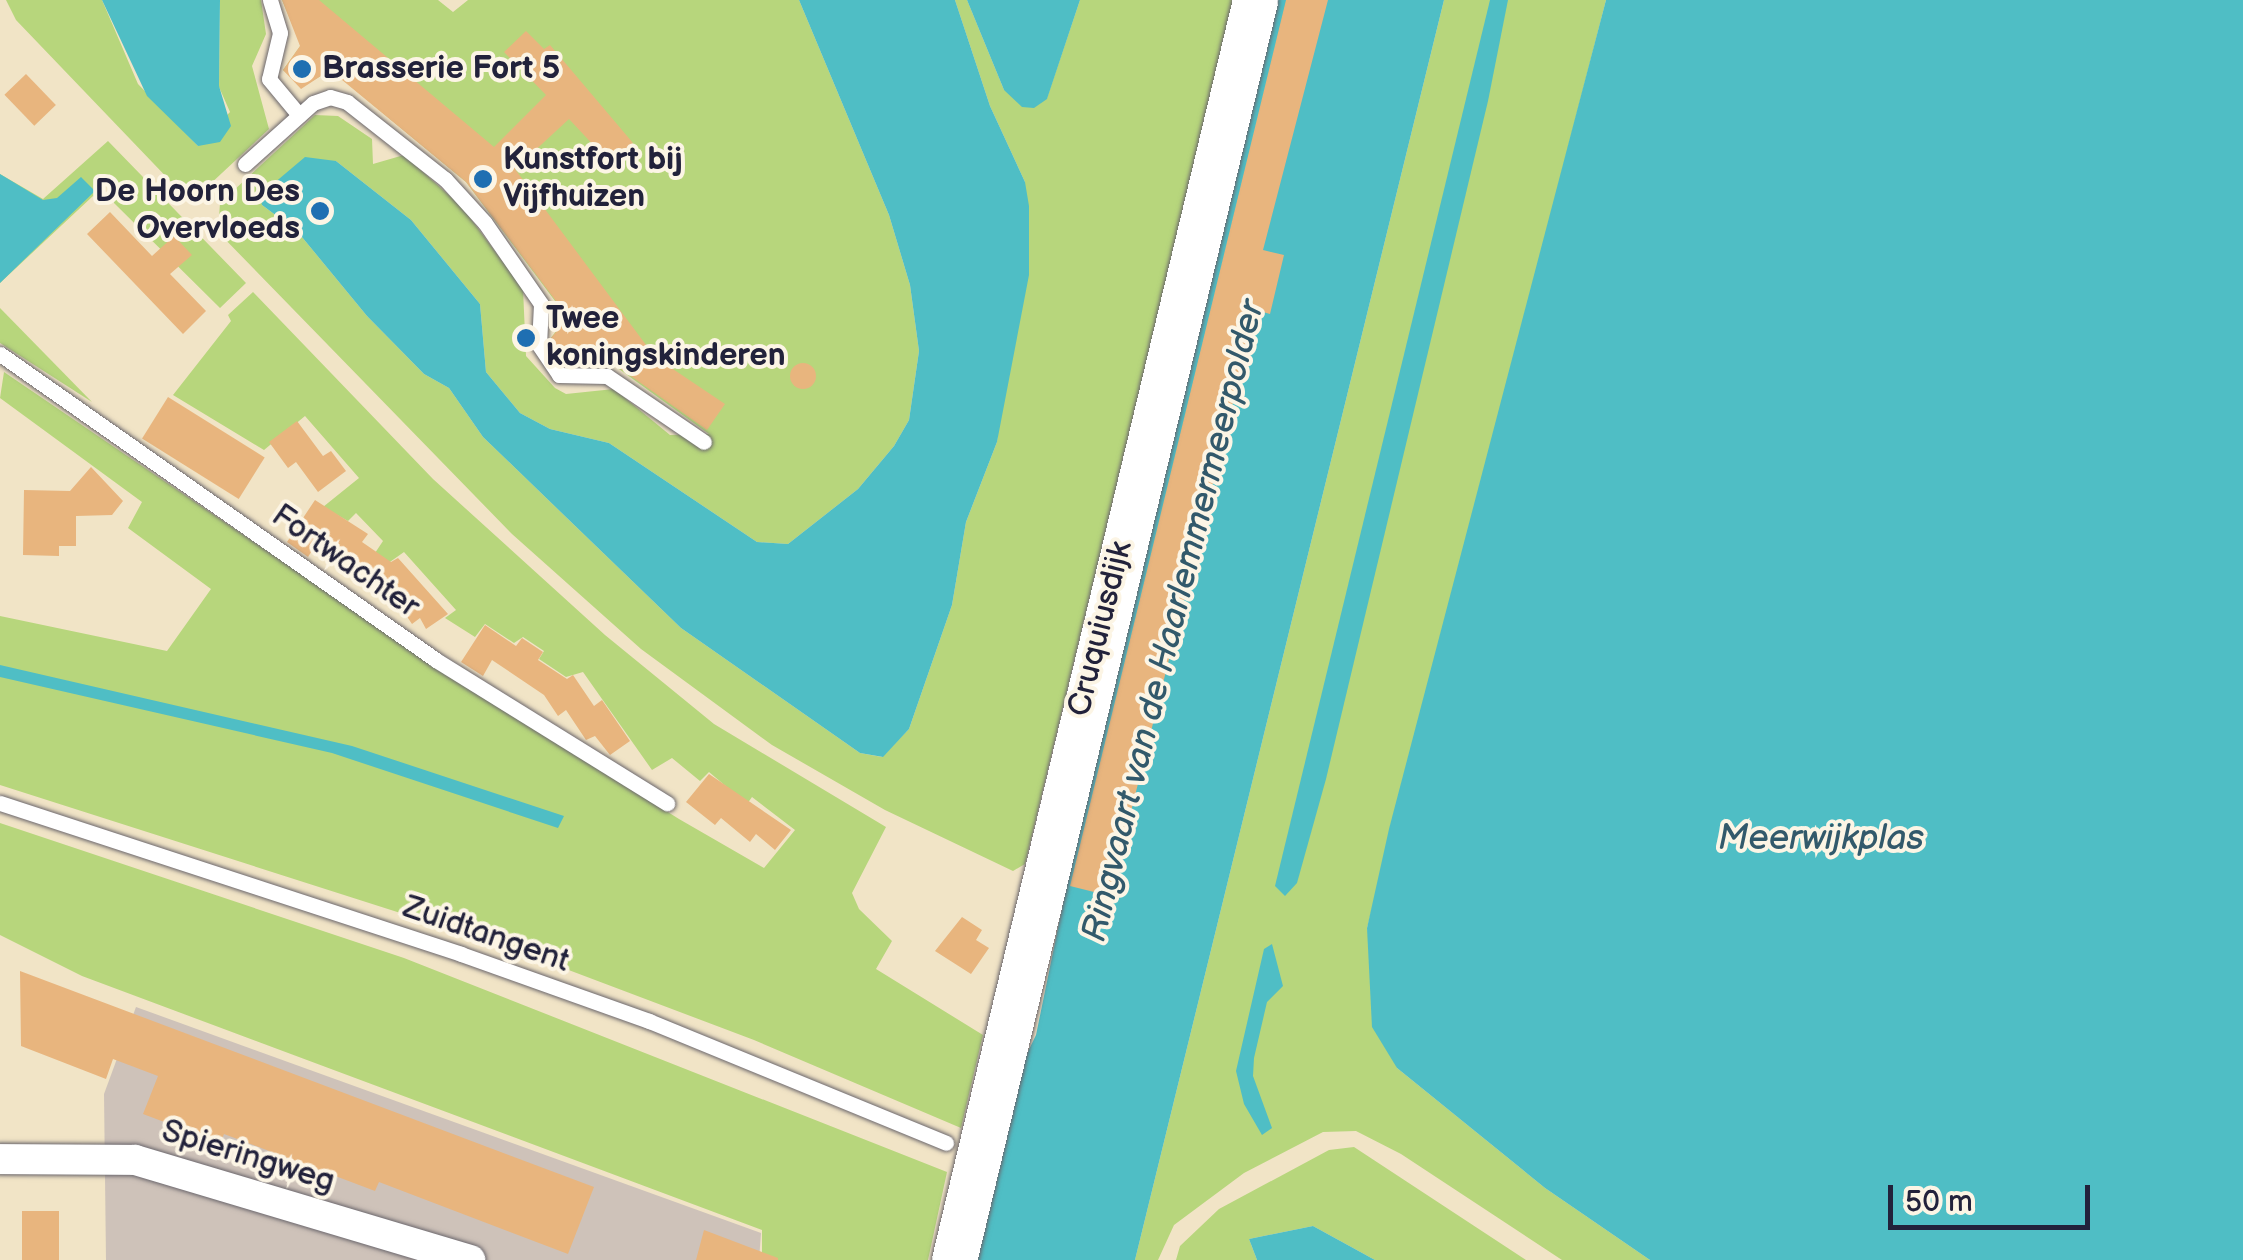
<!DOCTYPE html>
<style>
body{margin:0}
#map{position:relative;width:2243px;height:1260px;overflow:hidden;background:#f1e4c6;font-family:"Balsamiq Sans",sans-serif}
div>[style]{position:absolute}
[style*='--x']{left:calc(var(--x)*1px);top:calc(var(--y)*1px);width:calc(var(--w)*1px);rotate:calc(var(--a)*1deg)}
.industrial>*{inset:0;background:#cec2b9}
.green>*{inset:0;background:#b7d67c}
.water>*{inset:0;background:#4fbec5}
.building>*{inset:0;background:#e8b57e;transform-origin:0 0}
.round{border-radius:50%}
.roads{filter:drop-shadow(0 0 2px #6a666c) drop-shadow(0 0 2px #6a666c)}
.lane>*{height:15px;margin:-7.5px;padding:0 7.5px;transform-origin:7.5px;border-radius:7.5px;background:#fff}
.street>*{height:30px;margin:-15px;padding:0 15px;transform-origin:15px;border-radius:15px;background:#fff}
.secondary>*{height:45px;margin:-22.5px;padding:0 22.5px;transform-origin:22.5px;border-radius:22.5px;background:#fff}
.dots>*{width:28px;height:28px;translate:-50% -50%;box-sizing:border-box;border:5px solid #fcf5e5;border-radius:50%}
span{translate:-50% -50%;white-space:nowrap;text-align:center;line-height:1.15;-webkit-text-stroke:8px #fcf5e5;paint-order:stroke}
.poi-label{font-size:32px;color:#22223b;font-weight:700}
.left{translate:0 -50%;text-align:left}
.right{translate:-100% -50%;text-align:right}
.street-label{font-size:32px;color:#22223b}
.water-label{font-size:35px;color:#32596b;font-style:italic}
.scale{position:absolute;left:1888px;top:1185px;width:202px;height:45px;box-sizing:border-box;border:5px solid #22223b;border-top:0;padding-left:12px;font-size:30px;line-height:35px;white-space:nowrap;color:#22223b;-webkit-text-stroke:8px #fcf5e5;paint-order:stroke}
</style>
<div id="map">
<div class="industrial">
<div style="clip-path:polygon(136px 1007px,761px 1233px,759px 1260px,106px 1260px,104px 1094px)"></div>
</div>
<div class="green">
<div style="clip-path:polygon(6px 0,102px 0,138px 84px,198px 146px,230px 112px,219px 87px,220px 0,261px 0,266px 34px,252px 66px,269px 129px,207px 187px,176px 187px,16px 20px)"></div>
<div style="clip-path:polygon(282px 0,438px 0,453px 12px,468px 0,799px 0,889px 215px,910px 285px,919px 351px,909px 420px,894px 446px,858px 489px,788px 544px,757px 542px,609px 443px,550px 429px,520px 413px,486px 372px,480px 304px,411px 220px,336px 161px,262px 205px,297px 231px,367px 316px,424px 374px,449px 388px,483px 437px,681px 628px,860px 753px,882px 757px,909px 729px,952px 605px,966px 522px,997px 442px,1025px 182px,990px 106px,955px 0,967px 0,1004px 90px,1047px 98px,1080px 0,1234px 0,1025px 864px,1013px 871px,885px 810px,772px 745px,641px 649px,512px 534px,218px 232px,220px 203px,315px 115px,338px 116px,372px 139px,373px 164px,404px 155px,462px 207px,523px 289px,526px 356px,555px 388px,566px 394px,614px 389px,670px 435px,709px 434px,594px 351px,569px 363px,560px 358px,550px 339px,567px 317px,466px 182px,331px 70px,302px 87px,283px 70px,301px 45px)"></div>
<div style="clip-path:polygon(1444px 0,1606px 0,1367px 928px,1397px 1068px,1545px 1188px,1650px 1260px,1562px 1260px,1401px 1154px,1356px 1131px,1323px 1132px,1244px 1173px,1174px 1225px,1158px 1260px,1135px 1260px)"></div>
<div style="clip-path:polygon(108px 141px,246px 283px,220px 308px,114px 203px,110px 180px,102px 187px,106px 196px,98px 202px,93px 196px,0 283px,0 174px,43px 199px)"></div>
<div style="clip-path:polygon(253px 292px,433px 479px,605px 635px,714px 724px,886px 827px,852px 893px,859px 909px,892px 941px,876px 969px,983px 1035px,961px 1128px,754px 1040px,513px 949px,0 785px,0 616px,167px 651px,211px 589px,128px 528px,142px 502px,0 398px,4px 372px,452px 677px,679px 819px,764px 868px,795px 830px,752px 797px,747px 804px,709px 772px,700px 781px,672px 758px,652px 770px,583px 672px,566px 677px,539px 659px,544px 651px,523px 637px,514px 643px,485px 624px,475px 637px,445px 618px,456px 610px,404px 552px,387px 564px,373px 556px,383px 541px,356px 513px,348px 521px,323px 507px,359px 478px,305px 416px,264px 450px,173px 395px,231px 321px,228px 315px)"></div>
<div style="clip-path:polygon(0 308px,92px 402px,0 343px)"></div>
<div style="clip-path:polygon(0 823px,404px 958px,947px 1172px,928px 1260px,762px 1260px,762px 1230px,82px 976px,0 935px)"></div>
<div style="clip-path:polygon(1354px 1147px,1526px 1260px,1375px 1260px,1313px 1226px,1249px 1239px,1257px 1260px,1176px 1260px,1180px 1246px,1219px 1209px,1329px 1150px)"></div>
</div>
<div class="water">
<div style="clip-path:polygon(102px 0,220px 0,219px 86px,231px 126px,220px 142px,198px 146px,147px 96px)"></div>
<div style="clip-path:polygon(799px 0,955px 0,990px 106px,1025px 182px,1029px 206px,1029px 275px,997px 442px,966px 522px,952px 605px,909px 729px,883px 757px,860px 753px,681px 628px,483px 437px,449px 388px,424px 374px,367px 316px,297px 231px,262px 205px,260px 195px,305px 157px,336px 161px,411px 220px,480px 304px,486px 372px,520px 413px,550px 429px,609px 443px,757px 542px,788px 544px,858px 489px,894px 446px,909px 420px,919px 351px,910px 285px,889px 215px)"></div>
<div style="clip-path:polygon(967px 0,1080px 0,1047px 99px,1034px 108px,1022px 107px,1004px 90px)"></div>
<div style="clip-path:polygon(1276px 0,1444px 0,1135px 1260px,973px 1260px,1019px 1070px,1036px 1035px,1094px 752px)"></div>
<div style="clip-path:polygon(1490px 0,1508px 0,1488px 101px,1326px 779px,1297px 883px,1285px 896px,1275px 886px)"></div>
<div style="clip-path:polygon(1606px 0,2243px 0,2243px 1260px,1650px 1260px,1545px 1188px,1397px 1068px,1372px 1027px,1367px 928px,1389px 829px)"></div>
<div style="clip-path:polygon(0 174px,43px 200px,57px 198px,81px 177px,95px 191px,0 283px)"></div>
<div style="clip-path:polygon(0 665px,352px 746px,564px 816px,558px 828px,332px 753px,0 677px)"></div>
<div style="clip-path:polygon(1272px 944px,1283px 986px,1267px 1002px,1254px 1058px,1253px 1076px,1272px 1128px,1262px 1135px,1244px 1104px,1236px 1071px,1264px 949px)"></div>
<div style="clip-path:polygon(1313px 1226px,1375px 1260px,1257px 1260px,1249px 1239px)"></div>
</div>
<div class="building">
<div style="clip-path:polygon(282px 0,319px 0,494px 147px,546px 95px,504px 52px,526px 31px,544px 49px,550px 45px,633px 143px,613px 166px,569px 119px,515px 169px,655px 357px,725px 404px,707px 430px,594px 350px,569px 363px,562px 359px,551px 338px,568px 317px,466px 182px,330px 70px,301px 89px,283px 70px,300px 46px)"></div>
<div style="clip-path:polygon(1286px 0,1328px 0,1263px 250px,1284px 255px,1270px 314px,1256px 310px,1110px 896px,1070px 886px)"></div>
<div style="left:26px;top:74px;width:43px;height:30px;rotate:46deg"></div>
<div style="clip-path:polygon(110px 212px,152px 256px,174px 236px,192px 255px,170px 274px,206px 311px,183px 334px,87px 234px)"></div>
<div class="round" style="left:790px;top:363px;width:26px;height:26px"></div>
<div style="left:168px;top:397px;width:114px;height:49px;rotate:32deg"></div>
<div style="clip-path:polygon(297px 421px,323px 456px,331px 451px,346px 471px,318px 492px,296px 462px,288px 468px,269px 442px)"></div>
<div style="clip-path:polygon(91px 467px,123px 501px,112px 515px,76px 516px,76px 546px,59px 546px,59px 556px,23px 555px,24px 490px,70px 491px)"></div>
<div style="clip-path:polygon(315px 500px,368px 534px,362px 542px,391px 562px,398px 558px,448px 614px,426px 629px,420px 618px,412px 624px,391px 593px,383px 598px,369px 577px,317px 543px,308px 557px,287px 542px)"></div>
<div style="clip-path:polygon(485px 625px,516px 646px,522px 638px,543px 652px,538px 660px,567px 679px,573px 675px,594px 706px,602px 700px,630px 741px,610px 755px,595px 736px,586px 740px,566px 710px,558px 716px,544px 695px,492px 660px,483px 676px,461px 662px)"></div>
<div style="clip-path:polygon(709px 774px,791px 830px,775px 850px,756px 834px,750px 842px,721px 818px,715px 825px,686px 802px)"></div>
<div style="clip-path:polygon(962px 917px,982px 930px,976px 940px,989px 948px,971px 974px,935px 951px)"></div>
<div style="clip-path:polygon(20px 971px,594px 1187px,568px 1254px,379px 1182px,375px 1191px,224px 1134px,220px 1143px,143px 1114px,158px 1076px,113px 1059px,106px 1079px,21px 1046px)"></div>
<div style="left:22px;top:1211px;width:37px;height:49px"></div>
<div style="clip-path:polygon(704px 1230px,778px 1258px,778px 1260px,696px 1260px)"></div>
</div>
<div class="roads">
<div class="lane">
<div style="--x:270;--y:0;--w:34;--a:73"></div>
<div style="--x:280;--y:33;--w:47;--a:103.4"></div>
<div style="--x:269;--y:79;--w:47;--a:50.2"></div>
<div style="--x:245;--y:164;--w:91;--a:-41.9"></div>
<div style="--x:313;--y:103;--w:18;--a:-19"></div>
<div style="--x:330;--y:97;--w:18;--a:16"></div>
<div style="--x:347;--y:102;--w:125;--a:38.2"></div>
<div style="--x:445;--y:179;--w:59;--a:47.7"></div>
<div style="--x:485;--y:223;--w:98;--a:55.3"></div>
<div style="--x:541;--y:304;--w:41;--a:92.8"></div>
<div style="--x:539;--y:345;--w:36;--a:56"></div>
<div style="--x:559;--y:375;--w:48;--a:1.2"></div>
<div style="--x:607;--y:376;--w:117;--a:34.2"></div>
<div style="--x:0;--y:354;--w:533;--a:35.06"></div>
<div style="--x:436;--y:660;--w:272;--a:31.8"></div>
<div style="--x:0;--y:803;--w:485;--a:18.1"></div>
<div style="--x:461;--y:954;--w:200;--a:19.6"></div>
<div style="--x:649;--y:1021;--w:321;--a:22.3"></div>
</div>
<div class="street">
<div style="--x:0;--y:1159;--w:135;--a:0.4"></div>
<div style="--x:135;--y:1160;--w:350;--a:16.6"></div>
</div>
<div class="secondary">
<div style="--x:954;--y:1260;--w:1295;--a:-76.56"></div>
</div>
</div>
<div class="dots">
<div style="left:302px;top:69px;background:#1f6fb2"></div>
<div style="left:483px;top:179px;background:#1f6fb2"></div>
<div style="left:320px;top:211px;background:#1f6fb2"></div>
<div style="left:526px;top:338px;background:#1f6fb2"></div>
</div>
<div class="poi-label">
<span class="left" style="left:322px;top:69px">Brasserie Fort 5</span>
<span class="left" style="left:503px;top:179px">Kunstfort bij<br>Vijfhuizen</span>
<span class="right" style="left:300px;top:211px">De Hoorn Des<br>Overvloeds</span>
<span class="left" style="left:546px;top:338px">Twee<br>koningskinderen</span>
</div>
<div class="street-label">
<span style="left:345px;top:562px;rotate:35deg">Fortwachter</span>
<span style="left:1101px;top:629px;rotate:-76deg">Cruquiusdijk</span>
<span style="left:486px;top:935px;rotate:19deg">Zuidtangent</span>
<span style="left:248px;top:1157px;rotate:17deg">Spieringweg</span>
</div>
<div class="water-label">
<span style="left:1174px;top:621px;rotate:-76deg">Ringvaart van de Haarlemmermeerpolder</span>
<span style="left:1821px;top:839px">Meerwijkplas</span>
</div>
<div class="scale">50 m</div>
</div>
